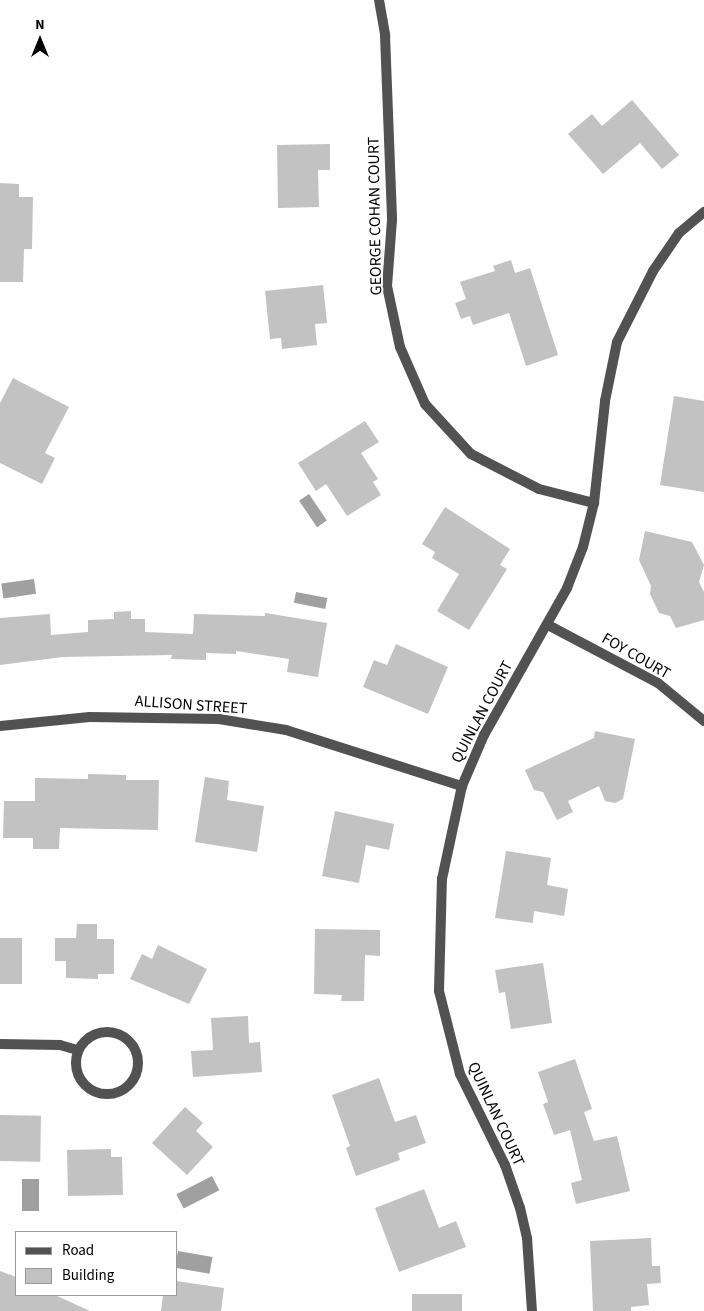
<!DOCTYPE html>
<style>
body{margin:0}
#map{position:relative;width:704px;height:1311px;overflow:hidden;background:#fff;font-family:"Source Sans 3",sans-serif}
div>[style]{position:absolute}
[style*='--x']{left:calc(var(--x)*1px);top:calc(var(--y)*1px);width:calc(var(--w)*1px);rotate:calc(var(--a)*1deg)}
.water>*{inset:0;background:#a0a0a0;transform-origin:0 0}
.building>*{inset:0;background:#c2c2c2;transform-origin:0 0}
.street>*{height:10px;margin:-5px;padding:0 5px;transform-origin:5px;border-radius:5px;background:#525252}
.street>.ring{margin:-5px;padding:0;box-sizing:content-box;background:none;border:10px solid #525252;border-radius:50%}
span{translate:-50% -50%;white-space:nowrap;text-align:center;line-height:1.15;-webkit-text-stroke:4px #fff;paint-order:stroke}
.street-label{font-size:16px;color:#000}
.legend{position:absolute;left:15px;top:1231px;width:162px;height:65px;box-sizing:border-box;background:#fff;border:1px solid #999;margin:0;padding:6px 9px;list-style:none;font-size:15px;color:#000}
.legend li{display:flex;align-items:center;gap:10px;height:25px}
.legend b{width:25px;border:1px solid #999}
.north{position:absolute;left:15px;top:15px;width:50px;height:50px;-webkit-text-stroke:4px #fff;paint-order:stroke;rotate:0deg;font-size:14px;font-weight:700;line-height:20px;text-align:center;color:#000}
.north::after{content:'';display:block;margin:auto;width:18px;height:22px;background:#000;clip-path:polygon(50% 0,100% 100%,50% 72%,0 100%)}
</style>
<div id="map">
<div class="water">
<div style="left:309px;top:494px;width:32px;height:12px;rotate:56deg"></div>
<div style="left:34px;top:579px;width:15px;height:33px;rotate:82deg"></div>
<div style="left:296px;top:592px;width:32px;height:11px;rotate:11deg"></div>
<div style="left:212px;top:1176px;width:16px;height:40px;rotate:63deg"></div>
<div style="left:22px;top:1179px;width:17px;height:32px"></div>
<div style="left:178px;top:1251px;width:35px;height:17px;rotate:10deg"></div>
</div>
<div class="building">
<div style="clip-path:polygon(632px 100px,679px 155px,662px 169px,640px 143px,603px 174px,568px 134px,592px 114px,602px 126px)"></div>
<div style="clip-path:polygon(330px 144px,330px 170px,318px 170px,319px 207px,278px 208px,277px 145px)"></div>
<div style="clip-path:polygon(0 183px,19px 184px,19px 197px,33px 197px,32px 249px,24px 249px,23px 282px,0 282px)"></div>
<div style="clip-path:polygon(511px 260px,515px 273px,530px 268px,558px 355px,526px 366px,509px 313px,473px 325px,470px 316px,461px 319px,455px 303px,466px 299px,460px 282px,495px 271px,493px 266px)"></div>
<div style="clip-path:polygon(323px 285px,327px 323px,315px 324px,317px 345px,282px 349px,281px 338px,270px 339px,265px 291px)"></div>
<div style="clip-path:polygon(13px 378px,69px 407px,45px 453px,55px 458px,42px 484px,0 463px,0 403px)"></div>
<div style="clip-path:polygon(674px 396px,704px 401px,704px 492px,660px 485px)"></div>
<div style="clip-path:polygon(365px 421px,379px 442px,361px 453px,378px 479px,373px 482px,381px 495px,347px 516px,326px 484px,316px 491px,298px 463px)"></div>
<div style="clip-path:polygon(445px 507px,510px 549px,500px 565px,507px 569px,469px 630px,437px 611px,459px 574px,432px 558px,435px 552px,422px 544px)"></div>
<div style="clip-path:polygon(645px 531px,692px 542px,704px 565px,699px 582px,704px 592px,704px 620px,676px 628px,670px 616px,659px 613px,650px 594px,651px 586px,639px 560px)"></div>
<div style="clip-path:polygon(131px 611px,131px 619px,145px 619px,145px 632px,193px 634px,194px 614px,265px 616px,265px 613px,327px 623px,318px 677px,287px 672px,289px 659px,236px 651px,236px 654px,206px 653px,206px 660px,171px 659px,172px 655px,63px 657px,0 665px,0 618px,50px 614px,51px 635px,88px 632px,88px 620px,114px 619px,114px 612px)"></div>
<div style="clip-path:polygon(396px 644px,448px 667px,428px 714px,363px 687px,374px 660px,387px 665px)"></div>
<div style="clip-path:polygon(595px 731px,635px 739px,623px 799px,615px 803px,605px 801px,599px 786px,568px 801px,573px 812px,557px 820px,543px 792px,534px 790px,525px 770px,594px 738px)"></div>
<div style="clip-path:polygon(88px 774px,126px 775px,126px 780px,159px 780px,158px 830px,60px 828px,59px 849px,33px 849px,33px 838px,3px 838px,4px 801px,35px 801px,35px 778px,88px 779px)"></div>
<div style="clip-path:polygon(205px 777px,229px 781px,227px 800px,264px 806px,257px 852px,195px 842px)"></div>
<div style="clip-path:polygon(335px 811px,394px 824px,389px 850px,366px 845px,359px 883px,322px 876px)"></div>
<div style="clip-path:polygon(506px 851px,551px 858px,547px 885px,568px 889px,564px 916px,534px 911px,533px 923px,495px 918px)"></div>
<div style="clip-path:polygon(77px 924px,97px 924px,97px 939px,114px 939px,114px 974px,98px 974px,98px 979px,66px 978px,66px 961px,55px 961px,55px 938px,76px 938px)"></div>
<div style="clip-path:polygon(315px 929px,380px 930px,380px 956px,365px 955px,364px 1001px,341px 1001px,342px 995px,314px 994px)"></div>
<div style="left:0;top:938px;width:22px;height:46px"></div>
<div style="clip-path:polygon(158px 945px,207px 969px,189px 1004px,130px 979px,142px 954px,152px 959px)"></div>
<div style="clip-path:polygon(543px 963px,552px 1023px,511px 1029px,505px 992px,499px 993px,495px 970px)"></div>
<div style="clip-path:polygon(248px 1016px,249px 1043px,260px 1042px,262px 1072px,193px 1077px,191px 1051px,213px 1050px,211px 1018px)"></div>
<div style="clip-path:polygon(575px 1059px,592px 1109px,584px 1112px,594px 1141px,617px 1136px,630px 1191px,576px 1204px,571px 1183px,582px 1180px,570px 1130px,554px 1135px,543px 1104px,548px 1102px,538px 1072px)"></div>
<div style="clip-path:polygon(379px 1078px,395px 1122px,416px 1115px,426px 1143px,398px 1153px,400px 1160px,356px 1176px,346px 1148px,350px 1146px,332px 1095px)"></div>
<div style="clip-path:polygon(185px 1107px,203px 1123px,196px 1131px,213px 1147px,187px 1175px,152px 1143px)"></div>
<div style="left:0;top:1115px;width:41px;height:46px;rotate:1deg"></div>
<div style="clip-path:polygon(111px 1149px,111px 1157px,122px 1157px,123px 1195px,68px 1196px,67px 1150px)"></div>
<div style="clip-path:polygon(424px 1189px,439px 1228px,456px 1221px,466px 1247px,399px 1272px,375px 1208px)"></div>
<div style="clip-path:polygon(651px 1238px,652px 1266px,660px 1266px,661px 1283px,647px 1284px,649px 1305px,631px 1307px,631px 1311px,593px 1311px,590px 1241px)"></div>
<div style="clip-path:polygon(0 1271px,16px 1277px,16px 1295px,55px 1295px,90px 1311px,0 1311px)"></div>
<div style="clip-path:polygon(176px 1281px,224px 1288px,221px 1311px,161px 1311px,163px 1295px,176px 1295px)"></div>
<div style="left:462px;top:1294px;width:17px;height:50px;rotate:90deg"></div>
</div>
<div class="street">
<div style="--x:379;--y:0;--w:36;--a:80"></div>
<div style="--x:385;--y:35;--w:185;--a:87.8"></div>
<div style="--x:392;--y:220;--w:66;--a:94.3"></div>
<div style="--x:387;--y:286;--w:62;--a:78"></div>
<div style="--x:400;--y:347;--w:62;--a:66.3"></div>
<div style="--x:425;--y:404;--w:68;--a:47.4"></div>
<div style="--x:471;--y:454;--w:76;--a:27.2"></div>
<div style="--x:539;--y:489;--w:57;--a:14.3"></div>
<div style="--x:548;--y:625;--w:124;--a:27.8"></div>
<div style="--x:658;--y:683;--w:60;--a:39.6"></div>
<div style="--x:0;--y:726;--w:90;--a:-5.7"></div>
<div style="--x:90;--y:717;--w:129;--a:0.9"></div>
<div style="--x:219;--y:719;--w:68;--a:9.3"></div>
<div style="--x:286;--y:730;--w:185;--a:17.7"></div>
<div class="ring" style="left:76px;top:1032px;width:52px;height:52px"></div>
<div style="--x:0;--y:1044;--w:60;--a:1"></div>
<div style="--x:60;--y:1045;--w:19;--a:16"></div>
<div style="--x:532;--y:1311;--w:73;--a:-93.9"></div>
<div style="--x:527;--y:1238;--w:31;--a:-103"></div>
<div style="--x:520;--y:1208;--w:46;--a:-109.2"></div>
<div style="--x:505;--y:1165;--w:102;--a:-116.3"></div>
<div style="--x:460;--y:1074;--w:86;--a:-104.2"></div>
<div style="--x:439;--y:991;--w:112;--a:-88.5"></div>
<div style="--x:442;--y:879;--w:95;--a:-77.9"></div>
<div style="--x:462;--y:786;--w:56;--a:-66.7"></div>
<div style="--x:484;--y:735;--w:169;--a:-60.5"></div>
<div style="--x:567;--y:588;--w:44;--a:-68.7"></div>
<div style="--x:583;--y:547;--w:45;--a:-76"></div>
<div style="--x:594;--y:503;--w:103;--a:-83.8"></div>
<div style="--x:605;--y:401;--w:60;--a:-78.5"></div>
<div style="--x:617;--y:342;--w:80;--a:-63.1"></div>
<div style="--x:653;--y:271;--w:46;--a:-55.6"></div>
<div style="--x:679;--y:233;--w:33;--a:-40"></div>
</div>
<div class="street-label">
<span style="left:375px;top:216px;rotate:-91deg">GEORGE COHAN COURT</span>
<span style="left:636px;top:656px;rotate:30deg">FOY COURT</span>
<span style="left:191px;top:705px;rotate:4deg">ALLISON STREET</span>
<span style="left:482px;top:712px;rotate:-62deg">QUINLAN COURT</span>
<span style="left:496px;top:1114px;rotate:65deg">QUINLAN COURT</span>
</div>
<ul class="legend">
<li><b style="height:6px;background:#525252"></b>Road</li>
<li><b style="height:14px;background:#c2c2c2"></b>Building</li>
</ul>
<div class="north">N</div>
</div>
